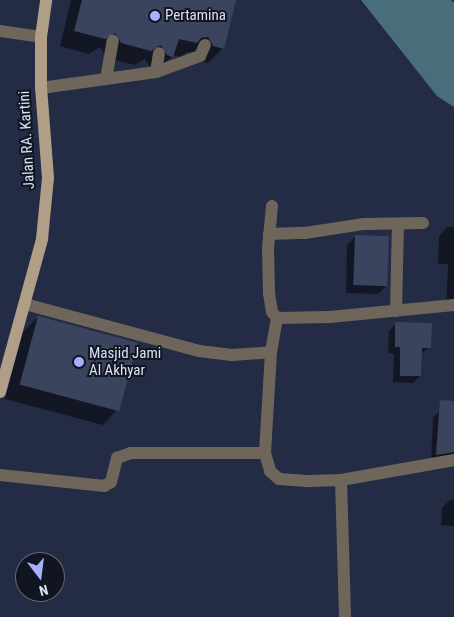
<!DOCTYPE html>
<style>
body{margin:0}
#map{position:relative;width:454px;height:617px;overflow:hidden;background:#242c45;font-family:"Roboto Condensed",sans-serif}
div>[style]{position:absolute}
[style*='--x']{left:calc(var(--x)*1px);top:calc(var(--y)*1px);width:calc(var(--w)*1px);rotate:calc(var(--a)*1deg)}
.water>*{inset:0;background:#496d7a}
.shadow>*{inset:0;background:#0007}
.building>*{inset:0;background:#3a445e;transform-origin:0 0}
.lane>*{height:12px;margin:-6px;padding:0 6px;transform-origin:6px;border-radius:6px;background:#6f665b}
.street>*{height:12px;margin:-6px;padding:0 6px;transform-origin:6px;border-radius:6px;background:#6f665b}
.primary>*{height:12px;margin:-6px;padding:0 6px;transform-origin:6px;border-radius:6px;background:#b19e87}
.dots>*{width:14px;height:14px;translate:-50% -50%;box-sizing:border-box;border:2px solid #111521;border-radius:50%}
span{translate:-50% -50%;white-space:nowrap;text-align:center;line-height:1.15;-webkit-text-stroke:4px #111521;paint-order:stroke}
.poi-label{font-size:15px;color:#dbe1f1}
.left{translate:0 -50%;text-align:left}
.street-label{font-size:15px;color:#dbe1f1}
.north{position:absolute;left:15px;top:552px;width:50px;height:50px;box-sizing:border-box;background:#111521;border:1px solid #626774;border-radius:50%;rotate:165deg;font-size:14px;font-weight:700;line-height:20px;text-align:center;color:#dbe1f1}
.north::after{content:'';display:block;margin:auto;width:18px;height:22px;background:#a6b1fc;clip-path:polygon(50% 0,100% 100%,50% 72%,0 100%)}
</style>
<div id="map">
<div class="water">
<div style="clip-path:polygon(361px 0,451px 0,454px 3px,454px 107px,437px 96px)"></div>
</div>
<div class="shadow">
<div style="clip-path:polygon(71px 0,234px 0,223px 48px,208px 63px,198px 61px,193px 52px,186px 52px,181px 57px,173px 55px,157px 71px,152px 70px,145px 59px,135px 65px,106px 58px,100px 47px,89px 54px,60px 46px)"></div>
<div style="clip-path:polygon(447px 227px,454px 227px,454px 305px,446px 305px,448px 264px,438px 264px,439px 236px)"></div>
<div style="clip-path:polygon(356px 236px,387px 285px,378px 294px,346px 293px,347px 245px)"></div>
<div style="clip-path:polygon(38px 317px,117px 410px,103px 425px,5px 399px,23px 332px)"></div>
<div style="clip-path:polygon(395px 324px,430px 347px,420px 354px,420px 376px,413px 383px,393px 382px,394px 354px,388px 353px,389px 331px)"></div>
<div style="clip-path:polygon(440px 411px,454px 412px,454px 457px,431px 461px,433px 418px)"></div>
<div style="clip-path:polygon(450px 500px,454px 500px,454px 526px,441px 525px,442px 508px)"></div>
</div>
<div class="building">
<div style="clip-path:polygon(82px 0,236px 0,224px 49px,213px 46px,208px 37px,201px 38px,197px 43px,179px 39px,173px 57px,167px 55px,161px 45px,151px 51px,121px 43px,115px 33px,105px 39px,74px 31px)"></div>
<div style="left:355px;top:235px;width:34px;height:50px;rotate:2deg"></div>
<div style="left:38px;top:316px;width:103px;height:71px;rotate:15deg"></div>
<div style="clip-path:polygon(395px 322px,432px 323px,431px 348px,422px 348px,421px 376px,400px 376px,400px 347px,395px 347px)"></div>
<div style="clip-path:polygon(440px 400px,454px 401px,454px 452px,436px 455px)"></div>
</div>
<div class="lane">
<div style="--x:156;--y:72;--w:19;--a:-81"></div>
<div style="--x:106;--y:79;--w:39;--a:-80"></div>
<div style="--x:41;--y:88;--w:116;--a:-7.9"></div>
<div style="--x:156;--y:72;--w:47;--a:-20"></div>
<div style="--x:200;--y:56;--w:12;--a:-66"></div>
</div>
<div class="street">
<div style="--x:0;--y:31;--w:41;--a:8.3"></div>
<div style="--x:272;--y:206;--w:42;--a:95.4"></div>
<div style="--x:268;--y:248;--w:45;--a:88.7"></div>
<div style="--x:269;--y:293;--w:19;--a:81"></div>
<div style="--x:272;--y:312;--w:8;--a:50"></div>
<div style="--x:269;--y:234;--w:36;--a:-2"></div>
<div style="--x:305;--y:233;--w:60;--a:-8.7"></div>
<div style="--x:364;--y:224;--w:59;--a:-1"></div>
<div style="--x:25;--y:304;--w:180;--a:15.1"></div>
<div style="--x:199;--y:351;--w:33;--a:7"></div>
<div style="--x:232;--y:355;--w:39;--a:-4"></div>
<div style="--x:396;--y:311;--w:87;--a:-88.7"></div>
<div style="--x:265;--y:453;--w:101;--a:-86.6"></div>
<div style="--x:271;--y:352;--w:35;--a:-80"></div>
<div style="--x:277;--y:318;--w:53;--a:-1.1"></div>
<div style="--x:330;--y:317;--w:125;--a:-5.5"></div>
<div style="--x:0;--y:475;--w:105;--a:6"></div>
<div style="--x:104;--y:486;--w:8;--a:-30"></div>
<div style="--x:111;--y:482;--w:25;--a:-76"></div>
<div style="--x:117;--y:458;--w:15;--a:-20"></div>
<div style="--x:131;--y:453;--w:134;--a:0"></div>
<div style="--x:265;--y:453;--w:19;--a:74"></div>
<div style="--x:270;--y:471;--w:12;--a:42"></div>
<div style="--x:279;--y:479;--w:31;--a:4"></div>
<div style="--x:310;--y:481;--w:31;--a:-2"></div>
<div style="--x:341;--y:480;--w:115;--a:-10"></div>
<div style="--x:341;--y:480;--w:137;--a:88.3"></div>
</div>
<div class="primary">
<div style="--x:0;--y:392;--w:159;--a:-74.6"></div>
<div style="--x:42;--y:239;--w:61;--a:-84.4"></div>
<div style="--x:48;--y:178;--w:90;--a:-94.4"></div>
<div style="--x:41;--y:88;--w:51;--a:-90"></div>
<div style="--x:41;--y:37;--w:37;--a:-82"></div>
</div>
<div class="dots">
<div style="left:155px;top:16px;background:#a6b1fc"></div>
<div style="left:79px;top:362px;background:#a6b1fc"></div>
</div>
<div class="poi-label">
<span class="left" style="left:165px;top:16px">Pertamina</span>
<span class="left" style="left:89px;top:362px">Masjid Jami<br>Al Akhyar</span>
</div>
<div class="street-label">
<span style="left:27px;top:140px;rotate:-93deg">Jalan RA. Kartini</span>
</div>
<div class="north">N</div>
</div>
